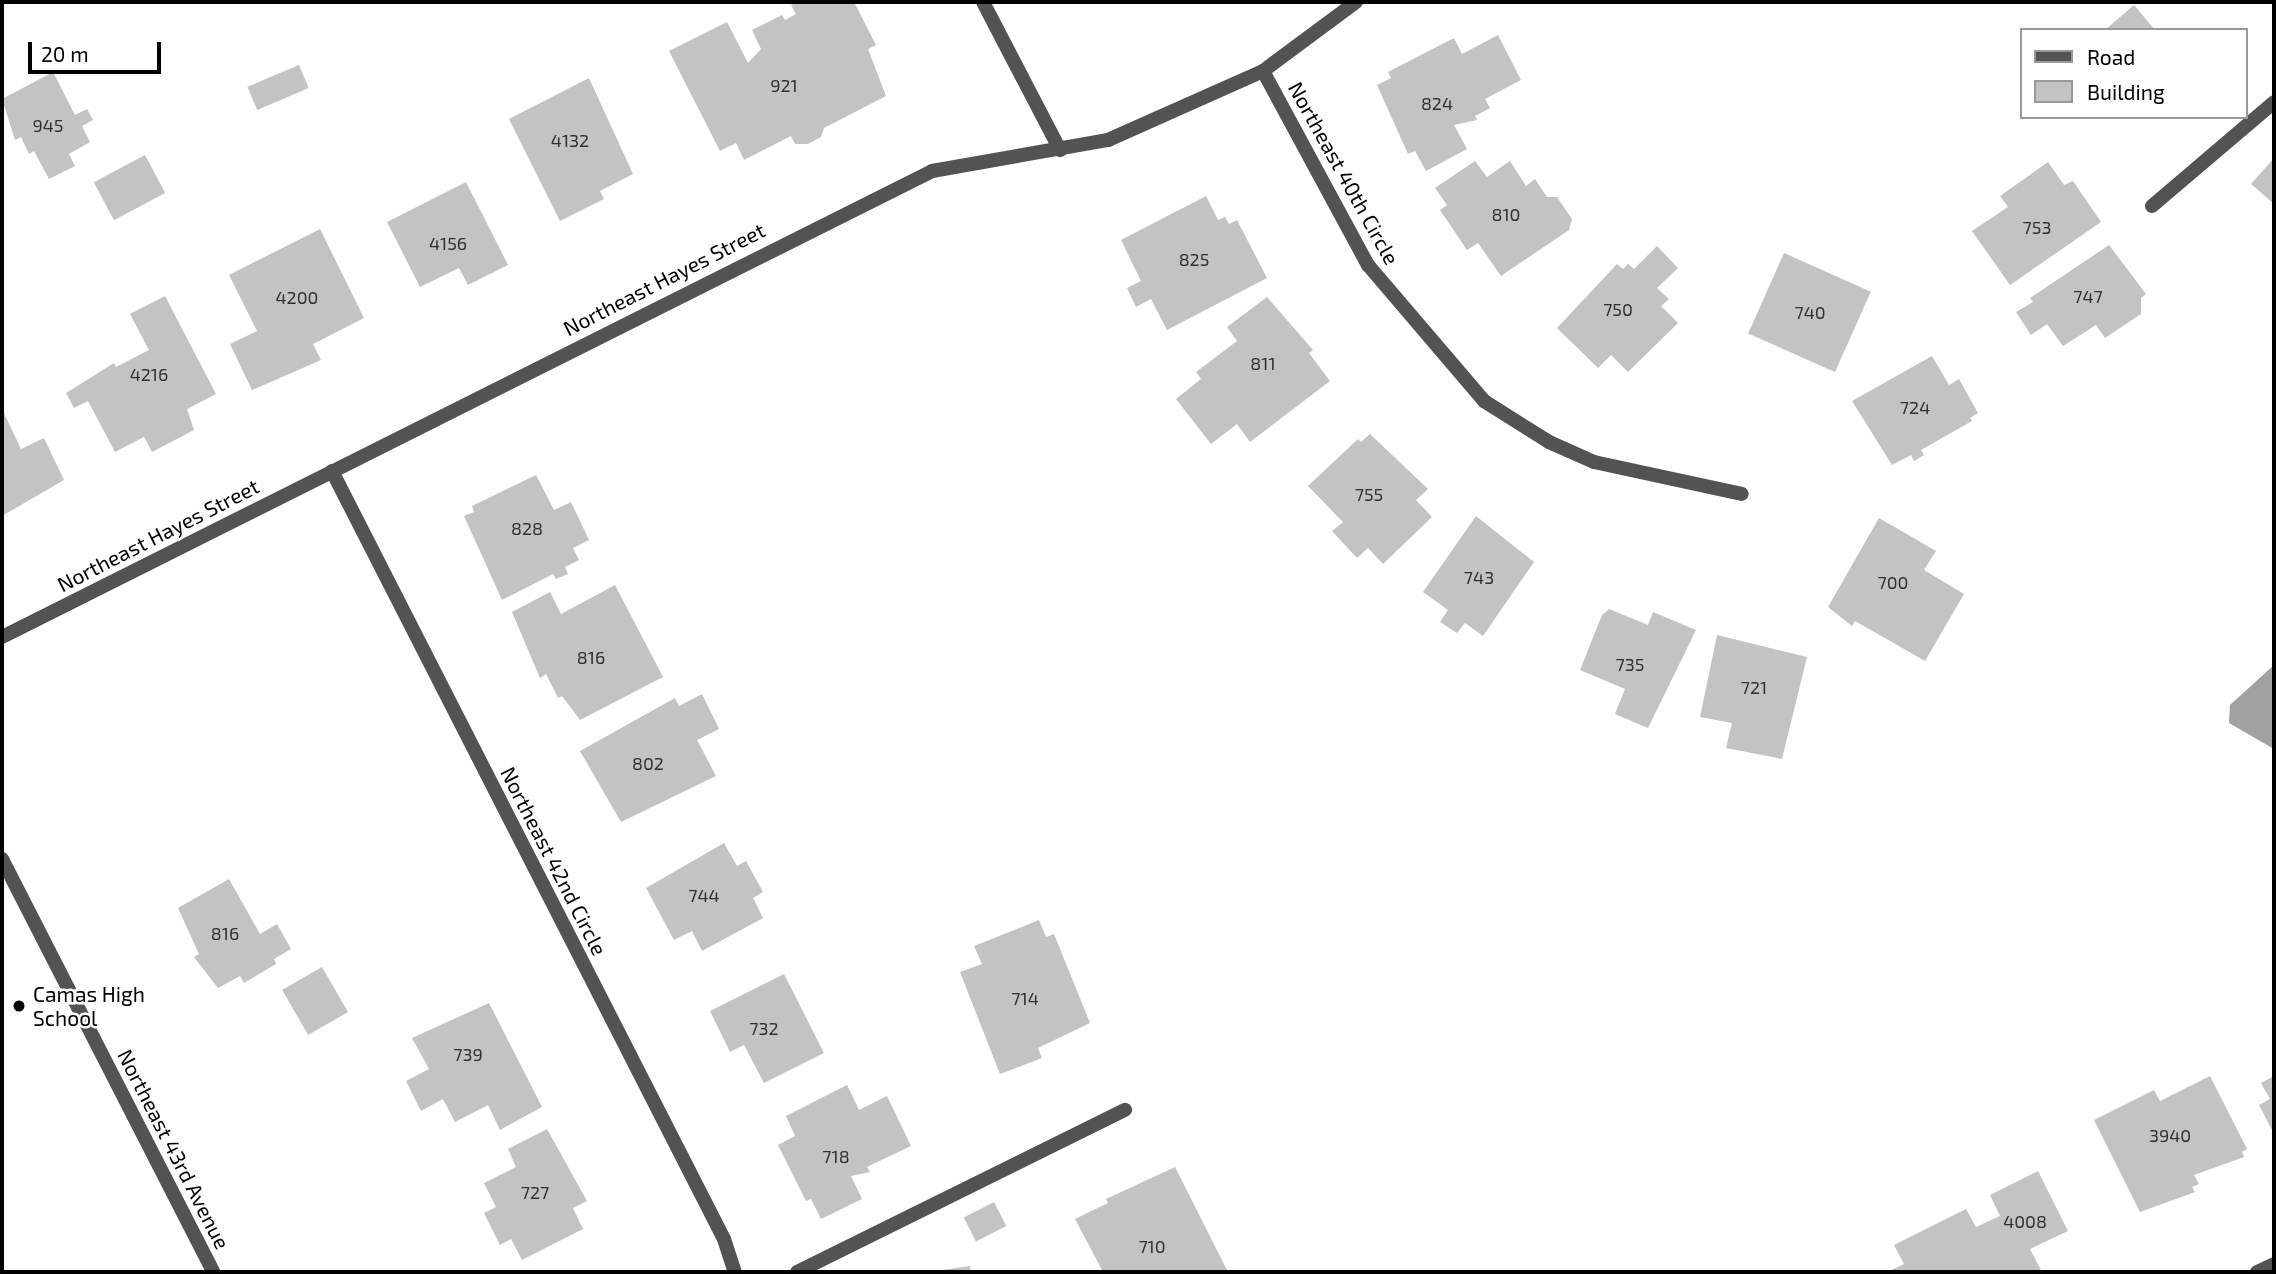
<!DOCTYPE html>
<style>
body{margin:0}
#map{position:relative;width:2276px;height:1274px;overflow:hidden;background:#fff;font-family:"Exo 2",sans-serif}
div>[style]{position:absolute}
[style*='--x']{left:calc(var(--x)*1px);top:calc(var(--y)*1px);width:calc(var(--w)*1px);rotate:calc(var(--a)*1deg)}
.water>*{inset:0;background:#a1a1a1}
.building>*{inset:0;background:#c3c3c3;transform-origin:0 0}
.service>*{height:14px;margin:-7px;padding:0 7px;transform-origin:7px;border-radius:7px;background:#535353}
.minor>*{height:14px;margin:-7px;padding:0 7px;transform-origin:7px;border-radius:7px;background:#535353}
.tertiary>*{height:14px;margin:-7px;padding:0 7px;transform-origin:7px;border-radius:7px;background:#535353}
.dots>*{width:19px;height:19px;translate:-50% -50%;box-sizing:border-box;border:4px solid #fff;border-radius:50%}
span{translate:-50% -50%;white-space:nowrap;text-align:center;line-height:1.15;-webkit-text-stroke:5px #fff;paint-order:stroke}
.number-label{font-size:18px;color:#313131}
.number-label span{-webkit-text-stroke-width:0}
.street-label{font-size:21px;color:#000}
.poi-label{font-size:21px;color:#000}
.left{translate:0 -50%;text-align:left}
.frame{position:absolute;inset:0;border:4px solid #000;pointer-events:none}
.legend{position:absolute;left:2020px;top:28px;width:228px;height:91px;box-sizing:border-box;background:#fff;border:2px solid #999;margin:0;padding:9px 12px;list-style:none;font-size:21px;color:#000}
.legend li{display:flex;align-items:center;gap:14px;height:35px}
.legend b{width:35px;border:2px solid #999}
.scale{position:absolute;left:28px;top:42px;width:133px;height:32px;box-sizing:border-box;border:4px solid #000;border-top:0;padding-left:9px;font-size:21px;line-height:24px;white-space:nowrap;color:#000;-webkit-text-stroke:5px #fff;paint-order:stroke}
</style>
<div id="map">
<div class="water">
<div style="clip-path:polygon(2274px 665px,2274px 749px,2229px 723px,2230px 705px)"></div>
</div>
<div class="building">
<div style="clip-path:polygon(797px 2px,854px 2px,876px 45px,868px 49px,886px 96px,824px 128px,821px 137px,808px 144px,795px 144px,791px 136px,744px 160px,736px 143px,720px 151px,669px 51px,727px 22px,748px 63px,761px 49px,752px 30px,782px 15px,785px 20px,796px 14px,791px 5px)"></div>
<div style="clip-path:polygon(2134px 5px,2155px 30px,2105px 30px)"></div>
<div style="clip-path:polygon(1498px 35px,1521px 80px,1485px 99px,1490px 108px,1475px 116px,1477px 120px,1454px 125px,1467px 149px,1426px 171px,1415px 151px,1408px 154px,1377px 85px,1391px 78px,1388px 72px,1454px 38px,1462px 54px)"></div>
<div style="left:299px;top:65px;width:25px;height:56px;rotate:67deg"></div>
<div style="clip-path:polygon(53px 72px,75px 115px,87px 109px,93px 120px,82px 126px,90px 142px,69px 154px,75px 166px,49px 179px,34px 151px,29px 154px,21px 137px,15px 140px,2px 99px)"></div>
<div style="clip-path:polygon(589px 78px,633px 174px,600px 191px,604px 199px,560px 221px,509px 119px)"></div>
<div style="left:145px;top:155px;width:43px;height:58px;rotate:62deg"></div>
<div style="clip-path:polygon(2274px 158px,2274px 204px,2251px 184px)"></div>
<div style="clip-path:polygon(1475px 161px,1487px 177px,1510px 161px,1526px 186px,1535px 179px,1547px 197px,1557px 197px,1572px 219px,1569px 230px,1501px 276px,1478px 243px,1467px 250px,1440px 210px,1447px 205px,1435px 188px)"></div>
<div style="clip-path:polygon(2048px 162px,2064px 185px,2073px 181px,2101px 222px,2010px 285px,1972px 231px,2008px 207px,2000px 196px)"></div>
<div style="clip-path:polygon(466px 182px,508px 265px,468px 285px,459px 268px,420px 287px,387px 222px)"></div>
<div style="clip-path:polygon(1206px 196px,1218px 220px,1225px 217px,1229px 224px,1237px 220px,1267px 278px,1167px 330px,1151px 299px,1136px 307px,1127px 288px,1141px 281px,1121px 240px)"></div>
<div style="clip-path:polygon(320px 229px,364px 318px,313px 344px,321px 360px,252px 390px,230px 344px,257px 331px,229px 275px)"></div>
<div style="clip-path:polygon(2109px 245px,2146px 294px,2141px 298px,2141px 314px,2105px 338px,2096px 325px,2063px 346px,2047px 324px,2031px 335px,2016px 312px,2033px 302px,2030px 298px)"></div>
<div style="clip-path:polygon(1657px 246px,1678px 268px,1657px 288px,1669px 299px,1661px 306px,1678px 323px,1628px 372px,1611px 355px,1598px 368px,1557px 328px,1617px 264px,1623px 269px,1628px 264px,1634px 269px)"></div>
<div style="left:1784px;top:253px;width:95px;height:88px;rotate:24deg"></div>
<div style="clip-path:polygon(165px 296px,216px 394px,187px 409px,194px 430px,152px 452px,144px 437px,115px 452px,88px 401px,74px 408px,66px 393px,114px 363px,116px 367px,149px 350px,130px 314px)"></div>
<div style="clip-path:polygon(1267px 297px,1313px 350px,1309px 353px,1330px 381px,1250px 442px,1237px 424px,1211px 444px,1176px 399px,1201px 379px,1196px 372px,1237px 341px,1227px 327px)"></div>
<div style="clip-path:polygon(1932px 356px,1949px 385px,1959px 379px,1978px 413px,1970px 418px,1972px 421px,1921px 450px,1924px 455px,1914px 461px,1911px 455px,1892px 465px,1852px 401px)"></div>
<div style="clip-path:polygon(2px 409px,21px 449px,44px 438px,64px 480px,2px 516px)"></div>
<div style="clip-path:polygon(1370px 434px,1428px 489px,1416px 500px,1432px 517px,1383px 564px,1368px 548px,1357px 558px,1332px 531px,1343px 522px,1308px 486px,1358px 439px,1361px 442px)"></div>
<div style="clip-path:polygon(536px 475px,554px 510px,571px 502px,589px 540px,573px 548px,579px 560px,565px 567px,568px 574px,556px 579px,553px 574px,502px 600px,464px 516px,474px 512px,472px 506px)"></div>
<div style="clip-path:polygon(1476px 516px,1534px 562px,1483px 636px,1465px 623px,1457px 633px,1440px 622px,1448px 610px,1423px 592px)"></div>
<div style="clip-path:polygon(1879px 518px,1936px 551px,1924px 570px,1964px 594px,1925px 661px,1855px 621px,1852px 626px,1828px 607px)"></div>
<div style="clip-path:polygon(615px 585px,663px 677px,580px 720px,562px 696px,558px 698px,546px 674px,540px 678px,512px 612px,550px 592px,561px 614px)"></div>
<div style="clip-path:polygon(1609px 609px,1648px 625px,1653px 612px,1696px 630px,1648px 728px,1615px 714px,1625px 689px,1580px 670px,1602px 615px)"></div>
<div style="clip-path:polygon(1717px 635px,1807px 657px,1782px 759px,1726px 748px,1732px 723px,1700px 717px)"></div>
<div style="clip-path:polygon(702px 694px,719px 729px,697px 740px,716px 776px,621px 822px,580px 751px,675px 698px,679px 706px)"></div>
<div style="clip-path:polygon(724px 843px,737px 866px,746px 861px,763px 892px,753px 898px,763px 918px,702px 951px,692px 931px,674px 940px,646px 888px)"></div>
<div style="clip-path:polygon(229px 879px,260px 934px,277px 924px,291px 949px,274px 959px,276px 964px,244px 983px,240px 976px,218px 988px,194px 957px,199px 954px,178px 908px)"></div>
<div style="clip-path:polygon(1039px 920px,1046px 937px,1054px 934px,1090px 1023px,1038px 1048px,1042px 1058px,1000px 1074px,960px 972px,982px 964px,974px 946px)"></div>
<div style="left:322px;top:967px;width:52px;height:46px;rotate:60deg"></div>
<div style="clip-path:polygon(784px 974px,824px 1053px,764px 1083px,744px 1045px,730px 1052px,710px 1011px)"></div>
<div style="clip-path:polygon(489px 1003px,542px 1107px,500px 1130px,488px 1105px,455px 1122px,443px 1099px,421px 1111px,406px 1081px,429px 1069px,412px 1038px)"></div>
<div style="clip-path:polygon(2210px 1076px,2247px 1149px,2242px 1152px,2244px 1157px,2194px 1175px,2199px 1184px,2192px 1187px,2195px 1192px,2140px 1212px,2094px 1120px,2154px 1090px,2160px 1101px)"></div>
<div style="clip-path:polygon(2274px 1076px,2274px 1134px,2259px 1105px,2270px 1099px,2261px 1083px)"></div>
<div style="clip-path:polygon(847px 1085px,859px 1110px,887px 1096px,911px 1146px,867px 1167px,870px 1172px,851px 1176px,862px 1199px,821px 1219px,811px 1199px,806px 1201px,778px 1145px,795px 1136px,786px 1116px)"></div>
<div style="clip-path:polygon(547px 1129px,587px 1201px,573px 1208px,583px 1229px,522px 1260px,511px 1239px,500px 1245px,484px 1213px,496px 1207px,484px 1183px,516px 1167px,508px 1149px)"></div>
<div style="clip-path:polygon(1175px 1167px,1228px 1272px,1103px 1272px,1075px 1219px,1108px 1203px,1106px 1199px)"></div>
<div style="clip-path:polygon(2038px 1171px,2068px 1231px,2030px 1249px,2042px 1272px,1887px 1272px,1904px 1264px,1894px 1245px,1966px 1209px,1976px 1227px,2000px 1216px,1990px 1195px)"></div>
<div style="left:994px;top:1202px;width:27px;height:34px;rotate:63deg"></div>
<div style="clip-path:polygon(970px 1266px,971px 1272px,935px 1272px,935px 1271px)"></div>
</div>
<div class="service">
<div style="--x:2152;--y:206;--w:160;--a:-40.4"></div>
<div style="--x:797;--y:1272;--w:366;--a:-26.3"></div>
</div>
<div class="minor">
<div style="--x:983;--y:2;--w:167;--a:62.5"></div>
<div style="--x:1263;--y:71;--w:221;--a:61.6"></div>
<div style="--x:1368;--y:265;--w:179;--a:49.5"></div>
<div style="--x:1484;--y:401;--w:77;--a:32.2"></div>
<div style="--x:1549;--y:442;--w:49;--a:24"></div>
<div style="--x:1594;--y:462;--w:151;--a:12.2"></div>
<div style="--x:332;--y:471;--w:862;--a:62.96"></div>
<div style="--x:724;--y:1239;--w:35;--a:72"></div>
<div style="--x:2;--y:637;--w:1040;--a:-26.61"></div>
<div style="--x:932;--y:171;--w:179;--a:-10"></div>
<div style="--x:1108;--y:140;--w:170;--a:-24"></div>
<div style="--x:1263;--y:71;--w:116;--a:-36.6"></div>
<div style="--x:2257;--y:1272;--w:19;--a:-25"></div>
</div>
<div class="tertiary">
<div style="--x:2;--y:859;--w:464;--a:62.9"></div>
</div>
<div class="dots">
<div style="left:19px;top:1006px;background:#000"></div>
</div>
<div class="number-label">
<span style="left:784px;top:85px">921</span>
<span style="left:1437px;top:103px">824</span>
<span style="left:48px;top:125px">945</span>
<span style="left:570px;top:140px">4132</span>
<span style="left:1506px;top:214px">810</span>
<span style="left:2037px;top:227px">753</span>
<span style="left:448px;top:243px">4156</span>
<span style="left:1194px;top:259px">825</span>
<span style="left:2088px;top:296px">747</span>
<span style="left:297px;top:297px">4200</span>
<span style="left:1618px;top:309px">750</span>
<span style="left:1810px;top:312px">740</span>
<span style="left:1263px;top:363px">811</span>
<span style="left:149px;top:374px">4216</span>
<span style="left:1915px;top:407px">724</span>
<span style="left:1369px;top:494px">755</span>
<span style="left:527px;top:528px">828</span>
<span style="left:1479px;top:577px">743</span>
<span style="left:1893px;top:582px">700</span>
<span style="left:591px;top:657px">816</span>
<span style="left:1630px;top:664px">735</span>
<span style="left:1754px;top:687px">721</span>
<span style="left:648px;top:763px">802</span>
<span style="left:704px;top:895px">744</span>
<span style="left:225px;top:933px">816</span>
<span style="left:1025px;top:998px">714</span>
<span style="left:764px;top:1028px">732</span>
<span style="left:468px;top:1054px">739</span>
<span style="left:2170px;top:1135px">3940</span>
<span style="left:836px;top:1156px">718</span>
<span style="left:535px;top:1192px">727</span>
<span style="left:2025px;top:1221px">4008</span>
<span style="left:1152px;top:1246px">710</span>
</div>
<div class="street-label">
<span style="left:1344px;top:173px;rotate:61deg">Northeast 40th Circle</span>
<span style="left:664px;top:279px;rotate:-27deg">Northeast Hayes Street</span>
<span style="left:158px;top:535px;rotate:-27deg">Northeast Hayes Street</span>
<span style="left:554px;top:861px;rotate:63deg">Northeast 42nd Circle</span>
<span style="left:174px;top:1149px;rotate:63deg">Northeast 43rd Avenue</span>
</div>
<div class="poi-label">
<span class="left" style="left:33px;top:1006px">Camas High<br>School</span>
</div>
<div class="frame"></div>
<ul class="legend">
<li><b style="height:9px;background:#535353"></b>Road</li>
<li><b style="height:19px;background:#c3c3c3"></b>Building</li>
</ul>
<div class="scale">20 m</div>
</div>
